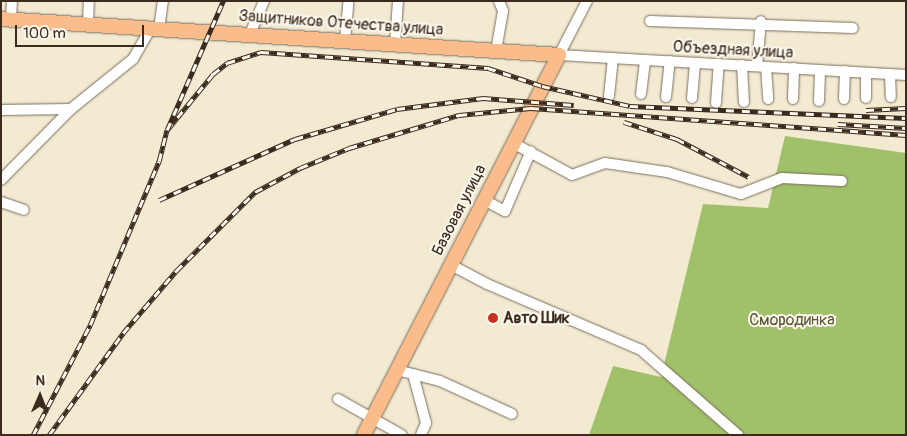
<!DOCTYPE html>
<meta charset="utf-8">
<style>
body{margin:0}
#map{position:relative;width:907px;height:436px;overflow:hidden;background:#f3ead2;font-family:Pangolin,sans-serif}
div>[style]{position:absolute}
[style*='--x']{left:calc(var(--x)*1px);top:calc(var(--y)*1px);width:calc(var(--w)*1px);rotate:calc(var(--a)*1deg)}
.green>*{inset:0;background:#a0c16a}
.roads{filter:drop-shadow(0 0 1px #7b6d5d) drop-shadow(0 0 1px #7b6d5d)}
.minor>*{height:10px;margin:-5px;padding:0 5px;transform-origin:5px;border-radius:5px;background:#fff}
.major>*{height:14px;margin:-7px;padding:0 7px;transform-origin:7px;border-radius:7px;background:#f9bc8a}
.rail>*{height:4.5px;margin-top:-2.25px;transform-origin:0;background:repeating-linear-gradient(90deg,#fbf7ec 0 8px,#3b2a1e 0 16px);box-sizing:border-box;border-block:1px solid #3b2a1e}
.dots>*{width:14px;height:14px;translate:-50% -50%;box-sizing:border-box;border:2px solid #fbf7ec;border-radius:50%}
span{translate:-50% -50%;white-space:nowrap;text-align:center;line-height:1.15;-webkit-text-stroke:4px #fbf7ec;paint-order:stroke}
.street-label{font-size:16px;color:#3b2a1e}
.poi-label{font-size:16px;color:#3b2a1e;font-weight:700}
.left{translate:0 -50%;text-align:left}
.park-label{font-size:16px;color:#595735}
.frame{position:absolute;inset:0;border:2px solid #3b2a1e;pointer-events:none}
.north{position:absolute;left:15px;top:371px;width:50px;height:50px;-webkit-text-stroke:4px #fbf7ec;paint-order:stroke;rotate:1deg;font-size:14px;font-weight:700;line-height:20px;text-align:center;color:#3b2a1e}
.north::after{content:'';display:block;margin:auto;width:18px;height:22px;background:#3b2a1e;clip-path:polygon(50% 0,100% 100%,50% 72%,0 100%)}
.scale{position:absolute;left:15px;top:25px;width:129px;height:22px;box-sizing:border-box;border:2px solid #3b2a1e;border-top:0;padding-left:6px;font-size:15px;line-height:18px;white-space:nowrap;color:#3b2a1e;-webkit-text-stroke:4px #fbf7ec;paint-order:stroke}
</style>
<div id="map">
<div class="green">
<div style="clip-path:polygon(785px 136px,906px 153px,906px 435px,589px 435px,613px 366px,661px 377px,703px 204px,768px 208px)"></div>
</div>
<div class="roads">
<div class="minor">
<div style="--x:587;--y:1;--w:61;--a:117.4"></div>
<div style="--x:559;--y:55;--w:348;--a:3.3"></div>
<div style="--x:11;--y:19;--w:18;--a:-87"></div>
<div style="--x:650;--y:21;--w:203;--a:2"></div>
<div style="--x:88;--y:24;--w:23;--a:-88"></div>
<div style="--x:159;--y:29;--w:28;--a:-82"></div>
<div style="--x:250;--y:34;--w:36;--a:-67"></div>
<div style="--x:345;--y:41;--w:38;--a:-85"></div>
<div style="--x:395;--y:44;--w:43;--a:-86"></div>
<div style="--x:496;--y:51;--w:41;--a:-80.1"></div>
<div style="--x:503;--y:11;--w:11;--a:-112"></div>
<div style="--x:742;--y:65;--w:37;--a:87"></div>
<div style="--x:757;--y:66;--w:45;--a:-84.9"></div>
<div style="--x:766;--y:67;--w:32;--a:86"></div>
<div style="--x:890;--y:74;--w:23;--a:88"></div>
<div style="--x:641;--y:94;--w:34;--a:-83"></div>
<div style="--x:609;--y:96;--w:38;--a:-84"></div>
<div style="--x:666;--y:97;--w:36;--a:-84"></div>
<div style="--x:692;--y:98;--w:35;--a:-85"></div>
<div style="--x:866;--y:98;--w:25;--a:-90"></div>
<div style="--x:793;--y:99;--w:31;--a:-88"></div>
<div style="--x:844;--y:99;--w:28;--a:-88"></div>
<div style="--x:819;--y:101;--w:31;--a:-88"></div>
<div style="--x:716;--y:103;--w:39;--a:-86"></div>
<div style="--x:1;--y:110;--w:70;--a:-0.8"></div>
<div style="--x:513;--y:143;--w:67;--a:28.5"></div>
<div style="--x:572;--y:175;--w:35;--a:-20"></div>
<div style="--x:605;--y:163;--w:63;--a:8.3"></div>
<div style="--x:667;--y:172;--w:77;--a:16.6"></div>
<div style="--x:741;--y:194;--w:44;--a:-21.3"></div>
<div style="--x:782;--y:178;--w:60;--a:2.9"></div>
<div style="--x:1;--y:180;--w:100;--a:-45.4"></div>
<div style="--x:71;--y:109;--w:80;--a:-38.9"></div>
<div style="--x:133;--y:59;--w:36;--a:-60"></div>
<div style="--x:484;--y:200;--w:24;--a:28"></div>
<div style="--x:505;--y:211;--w:65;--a:-66.6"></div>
<div style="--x:1;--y:202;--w:24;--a:19"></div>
<div style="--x:451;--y:265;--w:41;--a:27.8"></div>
<div style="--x:487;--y:284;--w:168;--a:23.2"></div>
<div style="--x:641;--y:350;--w:129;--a:41.2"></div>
<div style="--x:397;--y:370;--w:44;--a:14.3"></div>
<div style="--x:440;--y:381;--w:79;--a:24.6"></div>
<div style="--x:413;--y:374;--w:51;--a:75.1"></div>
<div style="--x:426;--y:423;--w:13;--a:113"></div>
<div style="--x:338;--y:399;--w:73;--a:29.4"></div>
</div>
<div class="major">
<div style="--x:1;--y:19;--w:559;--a:3.69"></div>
<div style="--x:559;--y:55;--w:427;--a:117.2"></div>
</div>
</div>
<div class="rail">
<div style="--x:866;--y:110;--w:40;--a:-2.9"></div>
<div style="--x:624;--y:122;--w:56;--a:17.8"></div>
<div style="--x:677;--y:139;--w:81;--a:27.8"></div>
<div style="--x:838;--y:124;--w:68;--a:3.4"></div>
<div style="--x:167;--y:130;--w:72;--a:-50.6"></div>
<div style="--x:213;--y:74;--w:18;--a:-38"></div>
<div style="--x:227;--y:63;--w:36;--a:-18"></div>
<div style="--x:261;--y:52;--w:228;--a:4"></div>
<div style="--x:488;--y:68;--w:57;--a:18.4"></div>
<div style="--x:542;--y:86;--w:90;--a:12.8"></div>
<div style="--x:630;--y:106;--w:276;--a:2.5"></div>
<div style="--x:159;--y:200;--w:149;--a:-24.2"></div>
<div style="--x:295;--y:139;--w:106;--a:-16.4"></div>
<div style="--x:397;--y:109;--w:87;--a:-7.3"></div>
<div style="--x:483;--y:98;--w:91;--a:4.4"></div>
<div style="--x:33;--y:435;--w:124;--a:-62.6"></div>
<div style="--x:90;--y:325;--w:178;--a:-67.2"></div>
<div style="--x:159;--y:161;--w:32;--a:-76"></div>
<div style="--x:167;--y:130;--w:141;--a:-66.5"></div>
<div style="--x:49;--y:435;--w:126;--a:-54"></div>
<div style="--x:123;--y:333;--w:82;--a:-49.5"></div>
<div style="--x:176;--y:271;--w:112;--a:-45"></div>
<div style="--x:255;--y:192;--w:51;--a:-28.1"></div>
<div style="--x:300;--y:168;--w:53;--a:-22.2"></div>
<div style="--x:349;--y:148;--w:115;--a:-16.7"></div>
<div style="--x:459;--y:115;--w:72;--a:-5.6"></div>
<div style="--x:531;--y:108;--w:376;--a:4.1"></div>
</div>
<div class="dots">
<div style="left:493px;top:318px;background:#c8321e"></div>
</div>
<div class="street-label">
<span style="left:341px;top:23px;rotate:4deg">Защитников Отечества улица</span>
<span style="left:733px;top:50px;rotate:3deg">Объездная улица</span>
<span style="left:459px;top:210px;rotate:-63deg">Базовая улица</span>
</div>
<div class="poi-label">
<span class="left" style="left:503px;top:318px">Авто Шик</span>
</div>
<div class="park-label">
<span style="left:792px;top:320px">Смородинка</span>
</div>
<div class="frame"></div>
<div class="north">N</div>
<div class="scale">100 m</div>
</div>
